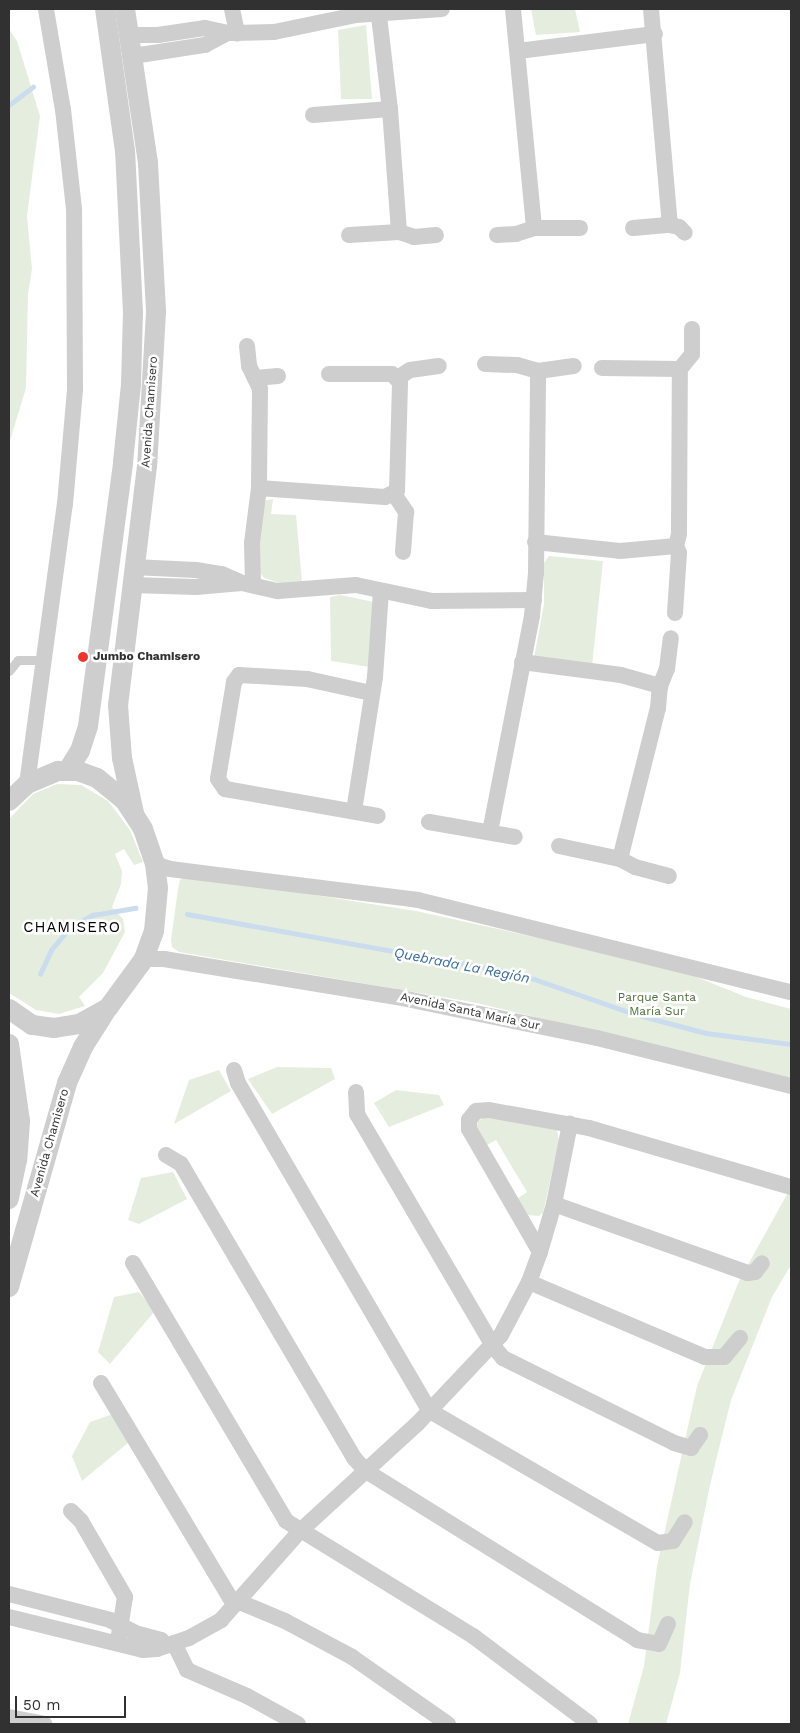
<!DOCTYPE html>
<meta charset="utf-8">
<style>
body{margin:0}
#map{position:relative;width:800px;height:1733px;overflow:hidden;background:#fff;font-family:"Work Sans",sans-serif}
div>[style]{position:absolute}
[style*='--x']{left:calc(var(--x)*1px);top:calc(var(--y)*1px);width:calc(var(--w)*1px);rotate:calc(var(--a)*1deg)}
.green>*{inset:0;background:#e5eede}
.stream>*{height:4.5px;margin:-2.25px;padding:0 2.25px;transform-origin:2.25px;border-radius:2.25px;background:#cadcee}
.service>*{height:9px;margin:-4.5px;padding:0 4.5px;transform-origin:4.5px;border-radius:4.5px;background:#cecece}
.minor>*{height:16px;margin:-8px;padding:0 8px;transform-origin:8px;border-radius:8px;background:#cecece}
.tertiary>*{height:20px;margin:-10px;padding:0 10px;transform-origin:10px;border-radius:10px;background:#cecece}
.dots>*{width:14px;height:14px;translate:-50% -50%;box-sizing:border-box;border:2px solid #fff;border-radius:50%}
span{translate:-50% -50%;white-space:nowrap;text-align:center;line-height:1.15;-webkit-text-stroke:5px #fff;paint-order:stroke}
.street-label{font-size:12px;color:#313131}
.poi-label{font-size:12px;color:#313131;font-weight:700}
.left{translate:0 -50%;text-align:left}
.park-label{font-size:12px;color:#4e6f3b}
.water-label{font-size:14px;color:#3a6997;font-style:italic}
.quarter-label{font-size:15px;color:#000;letter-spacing:1px}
.frame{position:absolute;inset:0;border:10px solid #313131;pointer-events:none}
.scale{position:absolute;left:15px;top:1696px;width:111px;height:22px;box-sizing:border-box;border:2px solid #313131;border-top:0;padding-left:6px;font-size:15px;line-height:18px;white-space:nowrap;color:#313131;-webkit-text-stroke:4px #fff;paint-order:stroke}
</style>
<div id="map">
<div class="green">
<div style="clip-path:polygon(531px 9px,575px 9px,580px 32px,536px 35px)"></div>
<div style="clip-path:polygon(366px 25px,372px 99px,341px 99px,338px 30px)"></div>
<div style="clip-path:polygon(9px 29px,17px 41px,40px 116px,27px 216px,32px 269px,28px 294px,26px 388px,9px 444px)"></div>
<div style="clip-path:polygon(273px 499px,271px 514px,296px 515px,302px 582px,282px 584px,264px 578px,257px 568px,263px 501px)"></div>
<div style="clip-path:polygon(549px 556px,603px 561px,592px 666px,534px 658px,544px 604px,544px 563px)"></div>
<div style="clip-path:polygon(340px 595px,374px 602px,370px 667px,331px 661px,330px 597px)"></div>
<div style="clip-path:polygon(57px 784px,81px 785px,108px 801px,130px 830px,143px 862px,134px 865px,124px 849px,115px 854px,122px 871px,121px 884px,112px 907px,123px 919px,125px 932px,103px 973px,79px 997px,85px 1006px,59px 1014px,36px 1010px,9px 993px,9px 819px,33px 794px)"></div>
<div style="clip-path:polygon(187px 875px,416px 911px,672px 967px,746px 997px,791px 1009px,791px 1078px,472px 1002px,179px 952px,172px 947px,171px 940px,178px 889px,180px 880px)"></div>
<div style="clip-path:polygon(277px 1067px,331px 1068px,335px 1079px,272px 1114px,248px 1079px)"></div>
<div style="clip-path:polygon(219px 1070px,231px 1091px,174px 1124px,189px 1080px)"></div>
<div style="clip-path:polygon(396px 1090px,439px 1095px,444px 1105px,389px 1127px,374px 1103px)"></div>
<div style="clip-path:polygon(487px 1116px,557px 1130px,559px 1141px,543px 1213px,539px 1216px,527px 1215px,517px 1199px,527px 1192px,496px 1140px,485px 1146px,476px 1131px,478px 1121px)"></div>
<div style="clip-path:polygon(173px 1172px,187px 1199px,139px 1224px,128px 1220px,141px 1178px)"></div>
<div style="clip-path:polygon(791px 1187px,791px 1265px,772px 1297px,731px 1400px,710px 1485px,690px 1584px,680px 1673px,666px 1724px,628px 1724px,644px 1666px,657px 1566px,697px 1386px,739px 1281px)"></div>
<div style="clip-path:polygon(139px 1292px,155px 1311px,110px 1364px,98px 1352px,114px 1297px)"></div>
<div style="clip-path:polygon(113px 1414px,129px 1442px,82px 1481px,72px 1456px,90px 1422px)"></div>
</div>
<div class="stream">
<div style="--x:9;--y:105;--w:30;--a:-37"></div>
<div style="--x:187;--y:914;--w:338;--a:10.2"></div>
<div style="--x:520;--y:974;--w:122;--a:19.2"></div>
<div style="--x:635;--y:1014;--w:73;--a:15"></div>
<div style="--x:706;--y:1033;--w:86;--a:7.4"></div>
<div style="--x:40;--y:974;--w:26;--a:-65"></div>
<div style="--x:51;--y:950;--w:30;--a:-50"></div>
<div style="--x:70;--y:927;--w:26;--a:-28"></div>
<div style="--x:93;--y:915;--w:43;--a:-9.5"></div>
</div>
<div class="service">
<div style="--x:9;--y:671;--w:14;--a:-51"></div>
<div style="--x:18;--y:660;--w:26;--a:0"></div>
</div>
<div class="minor">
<div style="--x:232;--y:9;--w:25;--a:78"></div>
<div style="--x:513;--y:9;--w:220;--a:84.5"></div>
<div style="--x:651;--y:9;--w:217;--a:85"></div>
<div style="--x:379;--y:16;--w:94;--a:83.3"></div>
<div style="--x:390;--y:109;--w:123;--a:85.8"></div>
<div style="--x:130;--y:35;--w:28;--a:0"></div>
<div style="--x:158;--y:35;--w:48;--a:-8.5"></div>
<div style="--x:205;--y:28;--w:24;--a:12"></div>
<div style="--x:228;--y:33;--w:46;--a:-1.2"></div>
<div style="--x:274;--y:32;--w:84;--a:-11.7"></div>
<div style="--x:356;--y:15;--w:86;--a:-4"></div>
<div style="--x:518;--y:51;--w:138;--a:-7.1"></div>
<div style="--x:133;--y:56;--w:73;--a:-8.7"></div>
<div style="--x:205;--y:45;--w:26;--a:-28"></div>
<div style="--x:313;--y:115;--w:77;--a:-4.5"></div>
<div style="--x:633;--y:228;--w:37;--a:-5"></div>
<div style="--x:670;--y:225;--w:9;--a:13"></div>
<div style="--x:679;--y:227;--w:8;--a:45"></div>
<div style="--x:349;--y:235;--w:50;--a:-3.4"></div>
<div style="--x:399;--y:232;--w:16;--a:18"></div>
<div style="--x:414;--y:237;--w:22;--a:-5"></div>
<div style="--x:497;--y:235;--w:19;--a:-3"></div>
<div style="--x:516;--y:234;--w:19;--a:-18"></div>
<div style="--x:534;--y:228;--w:46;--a:0"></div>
<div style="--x:247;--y:346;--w:20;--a:84"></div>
<div style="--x:249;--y:366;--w:25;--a:64"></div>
<div style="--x:260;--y:389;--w:99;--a:90.6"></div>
<div style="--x:259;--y:488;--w:55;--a:97.3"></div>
<div style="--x:252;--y:543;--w:41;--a:88.6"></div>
<div style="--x:485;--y:364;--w:32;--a:2"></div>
<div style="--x:517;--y:365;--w:22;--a:16"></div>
<div style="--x:538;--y:371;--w:36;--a:-8"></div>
<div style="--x:602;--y:368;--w:78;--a:0.7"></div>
<div style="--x:680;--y:369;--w:19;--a:-51"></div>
<div style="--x:692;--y:354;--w:25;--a:-90"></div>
<div style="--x:255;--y:378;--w:23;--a:-5"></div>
<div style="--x:398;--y:378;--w:14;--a:-34"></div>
<div style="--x:410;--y:370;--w:29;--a:-8"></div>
<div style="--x:259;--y:488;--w:126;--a:4.1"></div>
<div style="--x:385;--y:497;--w:13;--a:-27"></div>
<div style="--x:397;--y:491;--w:109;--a:-88.4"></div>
<div style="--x:400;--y:382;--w:11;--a:-135"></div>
<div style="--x:392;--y:374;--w:63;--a:180"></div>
<div style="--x:394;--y:494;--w:22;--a:56"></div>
<div style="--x:406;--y:512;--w:40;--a:94.3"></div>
<div style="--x:535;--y:542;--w:85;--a:6"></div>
<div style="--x:620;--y:551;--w:56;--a:-5.1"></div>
<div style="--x:676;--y:546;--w:12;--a:-76"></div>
<div style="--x:679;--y:534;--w:165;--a:-89.7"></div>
<div style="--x:133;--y:567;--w:63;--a:2.7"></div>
<div style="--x:196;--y:570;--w:26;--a:9"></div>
<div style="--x:222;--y:574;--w:20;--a:24"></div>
<div style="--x:132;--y:585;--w:64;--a:1.8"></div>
<div style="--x:196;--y:587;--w:46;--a:-5"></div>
<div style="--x:242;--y:583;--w:37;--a:13"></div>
<div style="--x:278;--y:591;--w:78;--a:-4.4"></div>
<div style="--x:356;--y:585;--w:78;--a:11.9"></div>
<div style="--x:432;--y:601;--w:102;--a:-0.6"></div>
<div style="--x:675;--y:613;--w:60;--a:-86.2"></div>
<div style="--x:679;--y:553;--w:8;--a:-113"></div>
<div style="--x:522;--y:662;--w:100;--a:7.5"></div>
<div style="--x:621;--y:675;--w:41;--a:15.8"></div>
<div style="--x:371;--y:693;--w:66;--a:-167.7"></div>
<div style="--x:307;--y:679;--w:68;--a:-176.6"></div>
<div style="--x:239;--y:675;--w:9;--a:126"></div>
<div style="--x:234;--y:682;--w:98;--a:99.4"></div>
<div style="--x:218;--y:779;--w:12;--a:55"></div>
<div style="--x:225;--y:789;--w:155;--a:10"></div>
<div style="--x:27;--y:784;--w:283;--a:-82.3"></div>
<div style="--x:65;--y:504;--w:115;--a:-85"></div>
<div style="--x:75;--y:389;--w:180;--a:-90.3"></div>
<div style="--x:74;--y:209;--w:100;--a:-96.3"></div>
<div style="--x:63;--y:110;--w:102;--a:-99.6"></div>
<div style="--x:354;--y:811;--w:136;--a:-81.1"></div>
<div style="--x:375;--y:677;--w:85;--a:-86"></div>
<div style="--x:429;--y:822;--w:87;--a:9.9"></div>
<div style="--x:490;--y:832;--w:220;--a:-79"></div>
<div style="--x:532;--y:616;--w:43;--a:-84.7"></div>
<div style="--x:536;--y:573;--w:202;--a:-89.4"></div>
<div style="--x:559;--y:846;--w:62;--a:12"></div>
<div style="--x:620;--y:859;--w:17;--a:28"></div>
<div style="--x:635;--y:867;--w:35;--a:15"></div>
<div style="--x:620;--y:859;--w:156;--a:-75.9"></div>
<div style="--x:658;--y:708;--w:22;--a:-85"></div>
<div style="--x:660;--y:686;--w:18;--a:-68"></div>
<div style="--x:667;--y:669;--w:31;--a:-83"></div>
<div style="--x:155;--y:864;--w:16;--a:18"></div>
<div style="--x:170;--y:869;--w:250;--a:7.1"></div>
<div style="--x:418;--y:900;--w:384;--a:13.9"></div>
<div style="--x:144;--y:959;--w:20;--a:0"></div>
<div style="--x:164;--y:959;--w:236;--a:9.3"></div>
<div style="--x:397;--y:997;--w:204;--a:11.6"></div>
<div style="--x:597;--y:1038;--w:200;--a:13.9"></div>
<div style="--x:234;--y:1070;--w:14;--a:73"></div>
<div style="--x:238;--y:1083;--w:380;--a:59.7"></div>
<div style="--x:430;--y:1411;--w:263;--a:30.1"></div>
<div style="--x:658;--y:1543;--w:15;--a:-8"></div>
<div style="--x:673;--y:1541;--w:22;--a:-58"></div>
<div style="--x:356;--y:1092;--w:22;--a:87"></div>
<div style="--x:357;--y:1114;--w:269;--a:59.6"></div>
<div style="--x:493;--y:1346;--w:16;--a:50"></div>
<div style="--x:503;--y:1358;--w:191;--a:26.4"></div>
<div style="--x:674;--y:1443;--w:18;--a:16"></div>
<div style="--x:691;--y:1448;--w:16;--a:-55"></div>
<div style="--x:166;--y:1155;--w:17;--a:31"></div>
<div style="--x:181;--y:1164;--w:341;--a:59.5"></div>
<div style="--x:354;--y:1458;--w:18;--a:47"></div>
<div style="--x:366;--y:1471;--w:319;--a:31.9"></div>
<div style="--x:637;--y:1640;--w:22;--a:10"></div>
<div style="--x:659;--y:1644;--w:22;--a:-66"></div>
<div style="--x:554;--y:1204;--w:206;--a:19.6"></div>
<div style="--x:748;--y:1273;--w:7;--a:-8"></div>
<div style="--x:755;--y:1272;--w:11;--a:-52"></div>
<div style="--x:540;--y:1252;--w:142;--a:-120"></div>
<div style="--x:469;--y:1129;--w:9;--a:-90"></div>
<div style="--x:469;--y:1120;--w:11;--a:-52"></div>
<div style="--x:476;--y:1111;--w:13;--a:-4"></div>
<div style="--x:489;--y:1110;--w:102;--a:10.2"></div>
<div style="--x:589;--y:1128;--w:210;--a:16.3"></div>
<div style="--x:133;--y:1263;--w:300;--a:59.3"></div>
<div style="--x:286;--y:1521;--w:220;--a:31.6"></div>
<div style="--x:473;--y:1636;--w:146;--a:36.9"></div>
<div style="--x:529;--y:1282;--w:191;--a:23.1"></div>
<div style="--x:705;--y:1357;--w:19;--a:0"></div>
<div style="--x:724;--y:1357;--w:25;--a:-50"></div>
<div style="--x:101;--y:1383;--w:251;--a:59"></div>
<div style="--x:230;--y:1598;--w:60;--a:22.7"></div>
<div style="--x:285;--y:1621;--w:76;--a:28.2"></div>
<div style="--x:352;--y:1657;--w:117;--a:34.9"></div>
<div style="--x:71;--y:1511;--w:14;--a:45"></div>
<div style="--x:81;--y:1521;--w:88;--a:59.9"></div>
<div style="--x:125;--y:1597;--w:39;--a:99"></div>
<div style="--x:9;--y:1594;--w:104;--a:14.4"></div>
<div style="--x:110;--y:1620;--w:28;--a:27"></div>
<div style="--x:135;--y:1633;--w:27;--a:15"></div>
<div style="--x:161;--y:1640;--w:7;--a:45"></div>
<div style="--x:9;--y:1617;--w:138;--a:13.8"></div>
<div style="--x:143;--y:1650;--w:14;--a:-4"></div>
<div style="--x:157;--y:1649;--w:34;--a:-19"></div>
<div style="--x:189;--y:1638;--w:37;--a:-29"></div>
<div style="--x:221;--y:1620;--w:118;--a:-48.4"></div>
<div style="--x:299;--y:1532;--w:161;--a:-42.5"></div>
<div style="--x:418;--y:1423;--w:121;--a:-46.7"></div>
<div style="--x:501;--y:1335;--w:60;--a:-62.2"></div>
<div style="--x:529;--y:1282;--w:32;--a:-70"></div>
<div style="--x:540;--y:1252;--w:50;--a:-73.7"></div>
<div style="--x:554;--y:1204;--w:82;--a:-78.7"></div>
<div style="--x:174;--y:1643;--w:30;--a:64"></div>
<div style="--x:187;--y:1670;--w:65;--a:23.4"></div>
<div style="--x:247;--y:1696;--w:58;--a:28.8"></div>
<div style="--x:9;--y:1717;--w:36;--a:11"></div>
</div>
<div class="tertiary">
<div style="--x:125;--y:9;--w:156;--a:81.5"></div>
<div style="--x:148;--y:163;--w:149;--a:86.9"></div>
<div style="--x:156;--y:312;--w:154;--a:93.3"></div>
<div style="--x:147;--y:466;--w:241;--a:96.9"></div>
<div style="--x:118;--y:705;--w:53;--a:85.7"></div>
<div style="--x:122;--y:758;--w:56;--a:77.7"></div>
<div style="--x:68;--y:770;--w:22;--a:-58"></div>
<div style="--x:80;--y:751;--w:26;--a:-72"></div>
<div style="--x:88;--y:726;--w:266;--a:-82.4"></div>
<div style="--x:123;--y:462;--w:78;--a:-84.1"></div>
<div style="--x:131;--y:384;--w:71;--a:-88.4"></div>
<div style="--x:133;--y:313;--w:162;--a:-92.8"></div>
<div style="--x:125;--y:151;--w:143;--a:-98"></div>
<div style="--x:9;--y:801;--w:25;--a:-43"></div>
<div style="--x:27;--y:784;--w:34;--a:-23"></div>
<div style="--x:58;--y:771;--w:20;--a:0"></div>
<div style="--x:78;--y:771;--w:20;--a:20"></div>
<div style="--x:97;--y:778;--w:36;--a:39"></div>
<div style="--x:125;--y:801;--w:33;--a:57"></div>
<div style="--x:143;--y:829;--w:37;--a:71"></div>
<div style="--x:155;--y:864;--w:24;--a:83"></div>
<div style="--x:158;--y:888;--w:43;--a:95.3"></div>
<div style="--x:154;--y:931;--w:30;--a:110"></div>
<div style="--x:144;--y:959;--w:61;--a:126.3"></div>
<div style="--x:108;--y:1008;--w:33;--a:151"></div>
<div style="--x:79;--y:1024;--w:25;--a:171"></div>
<div style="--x:54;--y:1028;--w:22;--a:-172"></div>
<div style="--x:32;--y:1025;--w:28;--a:-145"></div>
<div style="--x:9;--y:1044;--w:78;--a:81.9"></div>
<div style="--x:20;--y:1121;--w:39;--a:94"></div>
<div style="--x:17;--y:1160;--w:40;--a:102"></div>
<div style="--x:9;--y:1287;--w:212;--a:-74.1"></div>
<div style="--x:67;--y:1083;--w:39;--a:-66"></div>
<div style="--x:83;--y:1047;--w:41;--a:-57.8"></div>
</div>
<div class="dots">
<div style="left:83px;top:657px;background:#ed342d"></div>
</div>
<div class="street-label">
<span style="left:150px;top:412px;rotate:-86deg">Avenida Chamisero</span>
<span style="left:470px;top:1012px;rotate:12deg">Avenida Santa María Sur</span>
<span style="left:50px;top:1143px;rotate:-74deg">Avenida Chamisero</span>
</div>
<div class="poi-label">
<span class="left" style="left:93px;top:657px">Jumbo Chamisero</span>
</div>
<div class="park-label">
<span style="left:657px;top:1005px">Parque Santa<br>María Sur</span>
</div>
<div class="water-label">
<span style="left:462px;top:965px;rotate:11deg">Quebrada La Región</span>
</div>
<div class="quarter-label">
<span style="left:72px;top:928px">CHAMISERO</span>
</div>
<div class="frame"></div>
<div class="scale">50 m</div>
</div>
